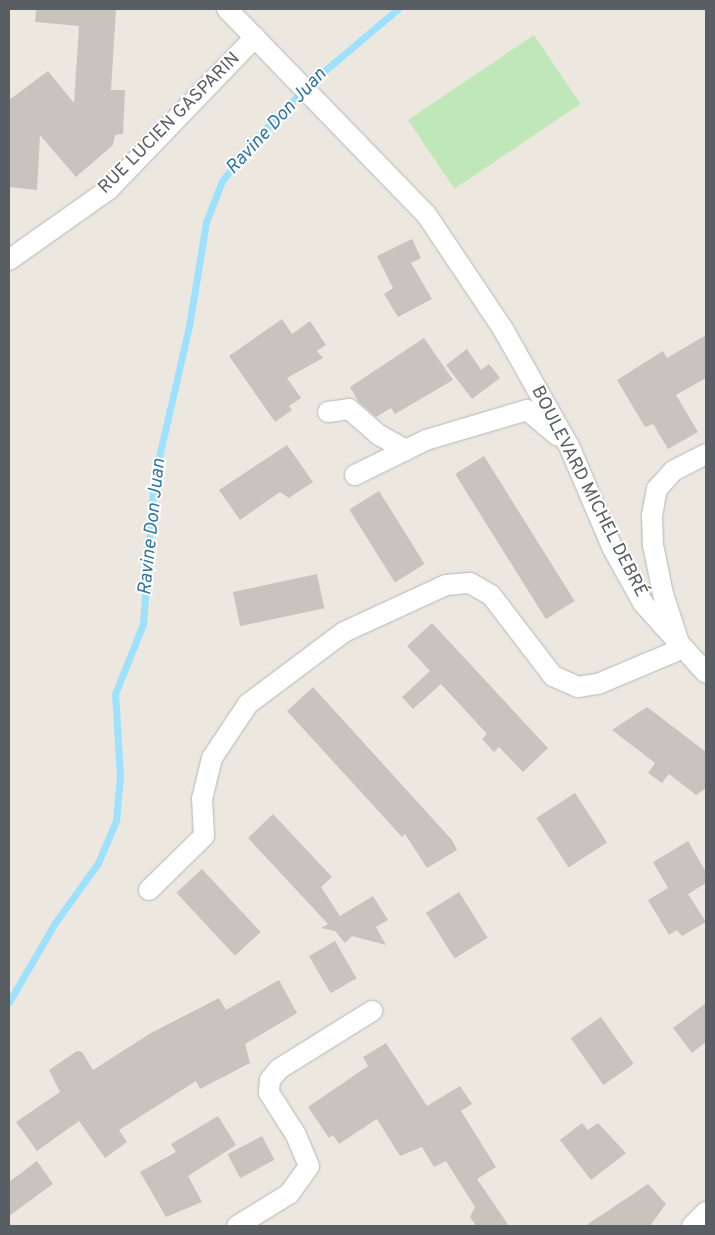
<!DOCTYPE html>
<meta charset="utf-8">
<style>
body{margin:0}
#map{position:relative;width:715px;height:1235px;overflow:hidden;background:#ede8df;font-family:Overpass,sans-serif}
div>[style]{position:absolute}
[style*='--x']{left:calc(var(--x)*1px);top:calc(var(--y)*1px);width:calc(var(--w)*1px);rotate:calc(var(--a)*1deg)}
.green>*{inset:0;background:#bfe7ba;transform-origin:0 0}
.stream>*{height:7px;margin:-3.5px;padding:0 3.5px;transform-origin:3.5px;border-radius:3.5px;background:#9de1ff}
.building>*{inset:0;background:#c8c3bd;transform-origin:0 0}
.roads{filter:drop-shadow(0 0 1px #b3b7bc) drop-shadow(0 0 1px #b3b7bc)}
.minor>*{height:20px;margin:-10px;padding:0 10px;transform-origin:10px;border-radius:10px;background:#fff}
span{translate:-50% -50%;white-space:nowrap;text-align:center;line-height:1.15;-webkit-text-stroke:4px #fff;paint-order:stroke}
.street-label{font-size:18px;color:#585e62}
.water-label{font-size:19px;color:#3177a4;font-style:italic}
.frame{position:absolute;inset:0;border:10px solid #585e62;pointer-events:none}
</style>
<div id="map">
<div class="green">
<div style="left:534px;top:35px;width:83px;height:152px;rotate:56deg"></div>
</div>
<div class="stream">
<div style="--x:9;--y:1002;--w:91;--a:-59.8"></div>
<div style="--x:55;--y:923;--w:74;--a:-54.4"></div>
<div style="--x:98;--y:863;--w:46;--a:-66.8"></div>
<div style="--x:116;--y:821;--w:46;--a:-85"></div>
<div style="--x:120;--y:775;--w:81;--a:-93.5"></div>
<div style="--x:115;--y:694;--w:75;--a:-68.2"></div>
<div style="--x:143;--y:624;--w:145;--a:-85.7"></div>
<div style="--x:154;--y:479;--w:157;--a:-77.1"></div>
<div style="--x:189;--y:326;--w:105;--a:-80.7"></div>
<div style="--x:206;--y:222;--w:44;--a:-68.7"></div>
<div style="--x:222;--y:181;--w:53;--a:-51.2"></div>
<div style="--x:255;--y:140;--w:79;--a:-46"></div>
<div style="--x:310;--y:83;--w:115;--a:-40.1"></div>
</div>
<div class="building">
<div style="clip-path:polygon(36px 9px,116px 9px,111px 90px,125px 90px,123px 134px,115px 135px,113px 145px,76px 177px,40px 135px,37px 190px,9px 187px,9px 100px,48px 71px,74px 103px,79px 26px,35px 22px)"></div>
<div style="clip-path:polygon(412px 239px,421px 258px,411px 263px,432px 299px,398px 317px,384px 294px,393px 288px,377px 256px)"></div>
<div style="clip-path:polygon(282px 319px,292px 334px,310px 321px,326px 345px,317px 351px,323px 358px,287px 378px,301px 398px,289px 406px,292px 410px,275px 422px,229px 356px)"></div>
<div style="clip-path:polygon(706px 335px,706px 378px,676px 395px,698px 432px,668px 449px,653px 424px,645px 427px,617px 380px,663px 351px,667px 358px)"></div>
<div style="clip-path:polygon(424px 338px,453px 380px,395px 414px,391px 408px,376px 417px,358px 401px,350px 387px)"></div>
<div style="clip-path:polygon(467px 349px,481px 370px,489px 364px,500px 378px,472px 399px,446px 365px)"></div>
<div style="clip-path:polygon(287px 445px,313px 482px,289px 498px,280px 492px,240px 520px,219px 490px)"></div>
<div style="left:484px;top:456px;width:171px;height:34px;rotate:58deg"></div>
<div style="left:379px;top:491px;width:86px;height:35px;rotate:58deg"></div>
<div style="left:317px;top:574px;width:35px;height:86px;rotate:78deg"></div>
<div style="clip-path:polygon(432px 623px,548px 748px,523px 772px,499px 747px,494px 752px,482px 739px,487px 734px,441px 684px,413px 709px,402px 697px,430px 671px,407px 646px)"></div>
<div style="clip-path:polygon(313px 687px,452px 840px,457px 850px,427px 868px,405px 834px,402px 837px,287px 711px)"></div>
<div style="clip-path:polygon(647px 707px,706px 752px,706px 788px,696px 795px,669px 774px,662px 783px,648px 773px,655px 763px,612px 730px)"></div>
<div style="left:575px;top:793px;width:59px;height:46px;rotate:57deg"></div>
<div style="clip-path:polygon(273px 814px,332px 877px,321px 887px,340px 916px,373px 896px,388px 920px,376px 927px,386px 945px,352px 936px,345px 943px,335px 931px,321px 928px,328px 924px,248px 838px)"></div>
<div style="clip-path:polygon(688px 841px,706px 872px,706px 883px,688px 894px,706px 922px,682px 936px,677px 930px,669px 935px,648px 900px,668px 888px,653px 862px)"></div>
<div style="left:202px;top:869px;width:86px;height:35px;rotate:47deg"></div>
<div style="left:459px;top:892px;width:54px;height:39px;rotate:58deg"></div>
<div style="left:335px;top:941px;width:43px;height:30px;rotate:60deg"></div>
<div style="clip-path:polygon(279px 980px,297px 1013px,245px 1044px,250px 1063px,200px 1089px,196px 1081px,119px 1130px,127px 1142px,105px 1158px,79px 1121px,37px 1151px,16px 1122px,60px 1092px,49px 1070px,77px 1051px,82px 1052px,93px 1070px,151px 1033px,219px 998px,226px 1010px)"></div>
<div style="clip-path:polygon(706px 1003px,706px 1042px,692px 1053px,673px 1028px)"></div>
<div style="left:601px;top:1017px;width:57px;height:37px;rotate:55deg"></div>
<div style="clip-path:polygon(386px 1043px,427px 1106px,460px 1086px,472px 1104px,461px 1111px,496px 1167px,477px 1179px,509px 1226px,476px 1226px,470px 1217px,475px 1207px,446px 1161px,434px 1167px,422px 1147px,400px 1156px,377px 1119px,339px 1144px,333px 1135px,329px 1138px,308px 1107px,368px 1066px,363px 1057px)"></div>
<div style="clip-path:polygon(218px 1116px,236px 1145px,188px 1176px,202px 1202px,166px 1217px,140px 1172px,176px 1152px,171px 1144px)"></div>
<div style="clip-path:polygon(582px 1123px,588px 1130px,598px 1123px,626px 1153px,591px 1180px,560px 1140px)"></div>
<div style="left:262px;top:1136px;width:27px;height:39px;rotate:62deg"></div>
<div style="clip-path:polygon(37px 1161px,53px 1184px,9px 1216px,9px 1182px)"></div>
<div style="clip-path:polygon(648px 1184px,666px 1204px,650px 1226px,585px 1226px)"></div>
</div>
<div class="roads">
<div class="minor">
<div style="--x:227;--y:9;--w:286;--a:45.9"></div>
<div style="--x:426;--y:214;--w:138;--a:56.2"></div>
<div style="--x:503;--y:329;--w:134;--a:60.6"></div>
<div style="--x:569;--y:446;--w:110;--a:66.9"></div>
<div style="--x:612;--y:547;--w:64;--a:61"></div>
<div style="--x:643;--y:603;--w:94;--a:48"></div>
<div style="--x:9;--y:260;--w:121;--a:-35.3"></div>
<div style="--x:108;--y:190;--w:212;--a:-46.1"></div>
<div style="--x:328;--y:412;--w:21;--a:-8"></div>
<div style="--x:349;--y:409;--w:40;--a:41"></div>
<div style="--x:379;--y:435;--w:31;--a:29"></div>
<div style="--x:355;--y:475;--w:79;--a:-26.2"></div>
<div style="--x:426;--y:440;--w:105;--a:-16.5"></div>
<div style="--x:527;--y:410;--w:40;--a:40"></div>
<div style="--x:149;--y:890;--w:77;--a:-44.5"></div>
<div style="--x:204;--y:836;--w:37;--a:-93"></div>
<div style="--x:202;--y:799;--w:42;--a:-76.3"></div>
<div style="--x:212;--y:758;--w:65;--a:-56.3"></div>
<div style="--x:248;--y:704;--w:120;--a:-36.9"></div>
<div style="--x:344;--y:632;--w:112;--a:-24.7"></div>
<div style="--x:446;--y:585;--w:24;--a:-5"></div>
<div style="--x:470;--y:583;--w:24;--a:30"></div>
<div style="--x:491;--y:595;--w:102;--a:52.6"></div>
<div style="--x:553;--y:676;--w:27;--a:24"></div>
<div style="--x:578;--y:687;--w:20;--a:-9"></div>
<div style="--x:598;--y:684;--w:90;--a:-22.9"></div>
<div style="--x:681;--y:649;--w:58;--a:-108.1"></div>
<div style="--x:663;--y:594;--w:50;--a:-101.5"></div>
<div style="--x:653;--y:545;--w:29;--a:-92"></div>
<div style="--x:652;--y:516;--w:27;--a:-80"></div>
<div style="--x:657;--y:489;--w:24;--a:-48"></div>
<div style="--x:673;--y:471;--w:37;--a:-27"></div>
<div style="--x:237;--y:1226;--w:61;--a:-31.6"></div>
<div style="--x:289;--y:1194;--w:34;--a:-54"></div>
<div style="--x:309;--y:1166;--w:34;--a:-113"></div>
<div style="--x:296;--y:1135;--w:50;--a:-122.7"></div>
<div style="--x:269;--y:1093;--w:13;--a:-86"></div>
<div style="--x:270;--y:1080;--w:14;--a:-51"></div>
<div style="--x:279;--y:1069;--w:110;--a:-31.9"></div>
<div style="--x:692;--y:1226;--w:20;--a:-45"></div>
</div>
</div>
<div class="street-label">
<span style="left:170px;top:124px;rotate:-45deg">RUE LUCIEN GASPARIN</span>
<span style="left:588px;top:492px;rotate:63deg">BOULEVARD MICHEL DEBRÉ</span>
</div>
<div class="water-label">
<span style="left:277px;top:122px;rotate:-47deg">Ravine Don Juan</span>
<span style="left:153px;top:527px;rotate:-84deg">Ravine Don Juan</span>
</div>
<div class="frame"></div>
</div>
